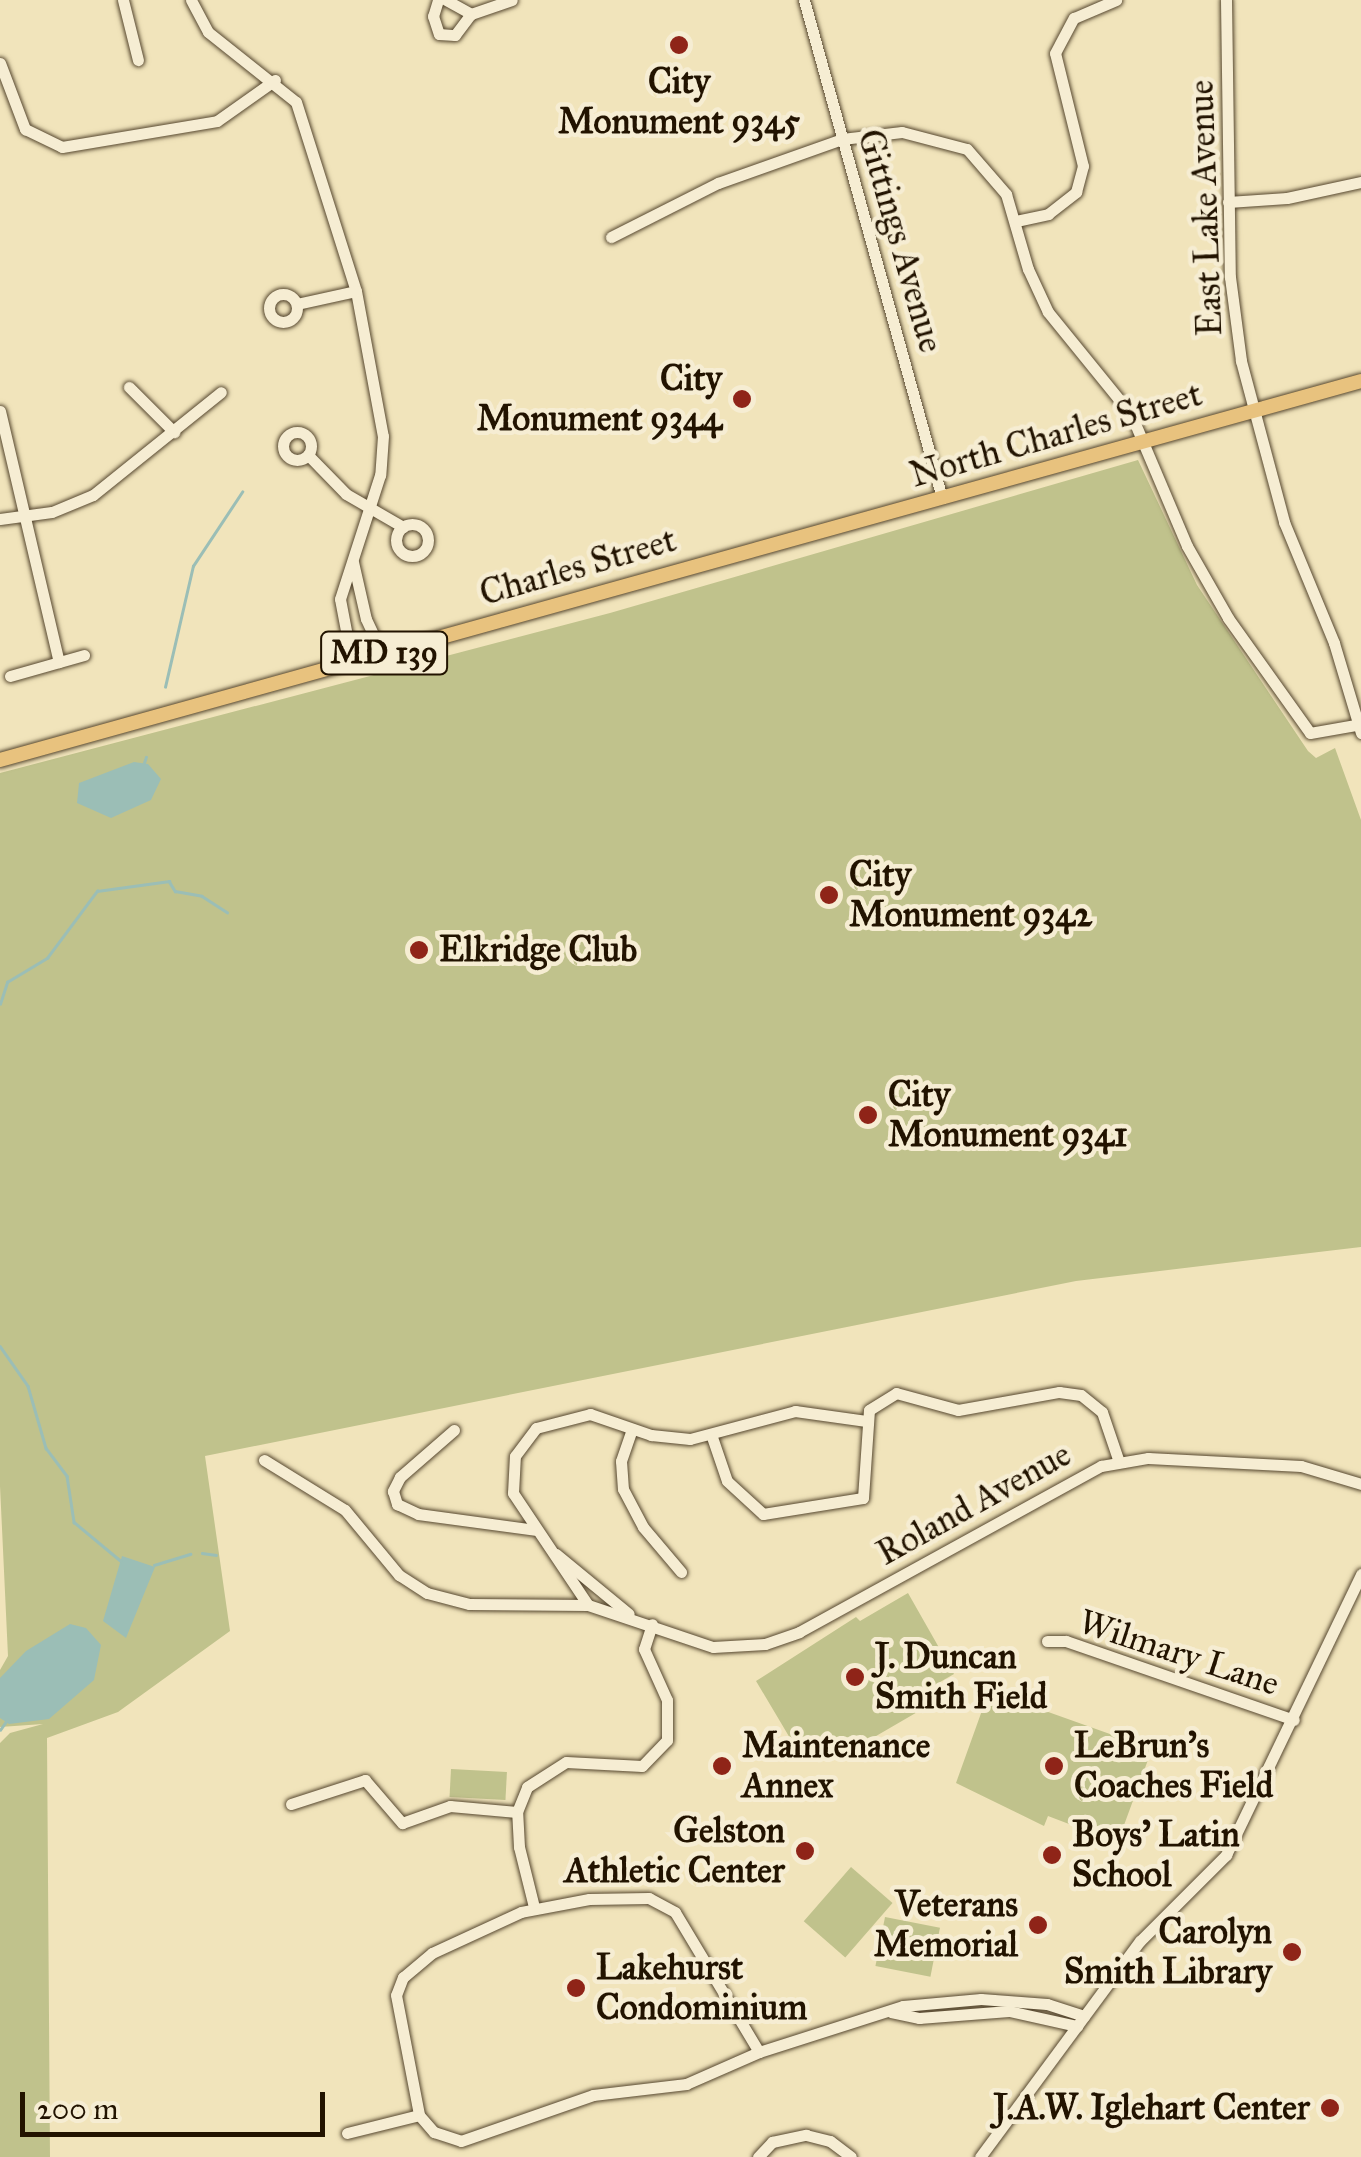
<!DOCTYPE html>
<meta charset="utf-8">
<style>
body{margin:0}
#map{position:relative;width:1361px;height:2157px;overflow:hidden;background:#f1e4bb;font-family:"IM FELL Great Primer",serif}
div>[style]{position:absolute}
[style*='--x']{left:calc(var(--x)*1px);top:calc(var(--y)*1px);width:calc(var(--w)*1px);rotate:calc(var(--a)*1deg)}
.green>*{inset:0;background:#c0c28c;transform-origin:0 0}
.water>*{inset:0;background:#9bbeb6}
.stream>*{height:2.5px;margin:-1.25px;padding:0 1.25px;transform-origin:1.25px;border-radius:1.25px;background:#9bbeb6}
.roads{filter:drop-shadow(0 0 2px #56472f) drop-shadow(0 0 2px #56472f)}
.minor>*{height:11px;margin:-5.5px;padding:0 5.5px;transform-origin:5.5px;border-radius:5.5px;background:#f6edd3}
.minor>.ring{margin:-5.5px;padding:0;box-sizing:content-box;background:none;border:11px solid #f6edd3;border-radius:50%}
.major>*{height:14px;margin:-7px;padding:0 7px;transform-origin:7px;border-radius:7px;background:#e8c27e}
.dots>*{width:28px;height:28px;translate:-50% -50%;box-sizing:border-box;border:5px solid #f6edd3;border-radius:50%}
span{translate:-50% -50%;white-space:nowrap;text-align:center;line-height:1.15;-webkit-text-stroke:9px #f6edd3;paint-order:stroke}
.shield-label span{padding:2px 8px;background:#f6edd3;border:2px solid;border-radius:8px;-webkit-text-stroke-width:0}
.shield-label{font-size:32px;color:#221300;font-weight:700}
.poi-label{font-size:35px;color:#221300;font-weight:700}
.right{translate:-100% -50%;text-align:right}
.left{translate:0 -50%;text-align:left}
.street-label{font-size:35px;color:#221300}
.scale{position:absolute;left:20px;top:2092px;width:305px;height:45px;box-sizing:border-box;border:5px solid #221300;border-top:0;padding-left:12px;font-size:30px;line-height:35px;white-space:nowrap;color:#221300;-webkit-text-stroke:8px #f6edd3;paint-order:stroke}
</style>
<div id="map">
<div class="green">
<div style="clip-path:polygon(1138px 460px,1197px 585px,1308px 751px,1316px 758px,1335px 748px,1361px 820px,1361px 1247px,1076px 1281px,205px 1456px,230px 1631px,118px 1712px,47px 1738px,50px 2157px,0 2157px,0 1743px,10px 1733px,43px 1724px,0 1727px,0 1670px,8px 1656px,0 1486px,0 773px,610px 613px)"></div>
<div style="clip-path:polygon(908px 1593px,954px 1674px,928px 1689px,922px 1698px,926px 1707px,852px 1750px,844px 1737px,803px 1760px,756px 1681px,856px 1617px,860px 1621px)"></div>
<div style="clip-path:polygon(989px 1691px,1152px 1749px,1120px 1836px,1111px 1840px,1048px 1816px,1044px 1826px,956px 1783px)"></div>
<div style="left:451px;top:1769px;width:56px;height:28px;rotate:3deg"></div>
<div style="left:851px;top:1867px;width:55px;height:72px;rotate:41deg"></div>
<div style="left:885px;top:1917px;width:56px;height:50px;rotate:11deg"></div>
</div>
<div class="water">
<div style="clip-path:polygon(134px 762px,148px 764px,161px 779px,151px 800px,111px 818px,77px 803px,79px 783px)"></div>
<div style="clip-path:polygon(122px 1556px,155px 1567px,126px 1638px,103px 1621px)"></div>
<div style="clip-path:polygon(70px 1624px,86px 1628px,101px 1645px,94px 1680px,49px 1719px,9px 1724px,0 1718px,0 1678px,26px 1651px)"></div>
</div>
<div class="stream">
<div style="--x:165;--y:687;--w:124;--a:-77"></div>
<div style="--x:193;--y:566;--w:89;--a:-56.5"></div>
<div style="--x:144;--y:763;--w:6;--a:-72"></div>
<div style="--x:0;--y:1004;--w:23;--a:-72"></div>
<div style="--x:7;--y:982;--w:47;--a:-31"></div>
<div style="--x:47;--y:958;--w:84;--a:-53.3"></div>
<div style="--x:97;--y:891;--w:73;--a:-7.9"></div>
<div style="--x:169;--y:881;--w:12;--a:59"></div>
<div style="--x:175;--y:891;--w:27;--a:10"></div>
<div style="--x:202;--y:896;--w:30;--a:33"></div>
<div style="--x:0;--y:1346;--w:49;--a:55"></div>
<div style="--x:28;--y:1386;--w:65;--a:73.8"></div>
<div style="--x:46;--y:1448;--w:35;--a:53"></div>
<div style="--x:67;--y:1476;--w:47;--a:81.3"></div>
<div style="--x:74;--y:1522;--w:61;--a:39.7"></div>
<div style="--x:202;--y:1553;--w:14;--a:8"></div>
<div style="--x:154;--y:1565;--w:38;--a:-17"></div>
<div style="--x:0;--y:1730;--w:12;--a:-55"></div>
</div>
<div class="roads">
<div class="minor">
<div style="--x:123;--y:0;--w:62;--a:76"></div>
<div style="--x:191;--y:0;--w:36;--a:62"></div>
<div style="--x:208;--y:32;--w:112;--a:38.5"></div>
<div style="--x:296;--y:102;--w:198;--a:72.4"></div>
<div style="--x:356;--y:291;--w:147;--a:79.5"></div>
<div style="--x:383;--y:436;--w:39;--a:94"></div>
<div style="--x:380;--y:475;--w:130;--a:107.9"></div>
<div style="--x:340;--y:599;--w:64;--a:79.2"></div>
<div style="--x:438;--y:0;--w:17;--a:107"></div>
<div style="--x:433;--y:16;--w:19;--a:72"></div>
<div style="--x:439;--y:34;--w:16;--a:4"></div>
<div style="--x:455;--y:35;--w:26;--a:-53"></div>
<div style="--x:446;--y:0;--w:29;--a:29"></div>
<div style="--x:471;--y:14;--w:43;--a:-18.9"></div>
<div style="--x:804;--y:0;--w:517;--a:74.51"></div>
<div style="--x:1226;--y:0;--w:277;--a:89.2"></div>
<div style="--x:1230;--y:277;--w:85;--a:82.5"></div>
<div style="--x:1241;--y:361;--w:167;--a:75"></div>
<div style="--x:1284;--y:522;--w:131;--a:67.5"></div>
<div style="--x:1334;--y:643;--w:94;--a:73.3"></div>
<div style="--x:0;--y:63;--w:71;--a:69.3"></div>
<div style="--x:25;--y:129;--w:41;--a:25.9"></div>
<div style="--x:62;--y:147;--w:157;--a:-9.5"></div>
<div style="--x:217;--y:121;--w:71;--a:-35.3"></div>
<div style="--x:1228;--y:202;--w:59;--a:-3.9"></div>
<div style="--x:1287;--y:198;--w:76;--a:-12.2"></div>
<div style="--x:1016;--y:221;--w:33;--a:-12"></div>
<div style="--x:1048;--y:214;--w:36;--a:-38"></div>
<div style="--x:1076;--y:192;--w:27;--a:-75"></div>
<div style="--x:1083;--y:166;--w:116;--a:-103.9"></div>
<div style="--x:1055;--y:53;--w:40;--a:-62"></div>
<div style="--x:1074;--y:18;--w:46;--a:-23.2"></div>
<div style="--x:611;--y:237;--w:120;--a:-26.8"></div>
<div style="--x:718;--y:183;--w:132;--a:-19.5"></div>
<div style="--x:842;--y:139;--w:60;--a:-6.7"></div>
<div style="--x:902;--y:132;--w:67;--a:14.7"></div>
<div style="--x:967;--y:149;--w:60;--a:49.1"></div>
<div style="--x:1006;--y:194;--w:78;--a:73.7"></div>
<div style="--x:1028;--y:269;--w:47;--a:65.1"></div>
<div style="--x:1048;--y:312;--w:132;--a:50.9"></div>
<div style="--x:1131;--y:414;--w:143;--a:67"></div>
<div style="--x:1187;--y:546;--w:83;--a:60.3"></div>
<div style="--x:1228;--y:618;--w:141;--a:54.5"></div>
<div style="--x:1310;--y:733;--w:52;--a:-10"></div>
<div class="ring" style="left:269px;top:294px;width:17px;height:17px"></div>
<div style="--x:297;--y:304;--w:60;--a:-12.4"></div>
<div style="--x:129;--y:387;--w:64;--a:45"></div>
<div style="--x:0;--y:411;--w:258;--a:76.8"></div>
<div class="ring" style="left:283px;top:432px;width:17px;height:17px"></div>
<div style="--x:308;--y:455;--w:54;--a:45.7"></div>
<div style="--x:346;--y:494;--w:66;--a:30.1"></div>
<div style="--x:0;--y:519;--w:52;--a:-7.7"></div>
<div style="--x:52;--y:512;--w:44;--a:-22.5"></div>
<div style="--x:93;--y:495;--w:164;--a:-38.8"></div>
<div class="ring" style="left:396px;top:524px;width:21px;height:21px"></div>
<div style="--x:353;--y:562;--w:58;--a:77.2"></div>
<div style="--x:366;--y:619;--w:38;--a:65"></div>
<div style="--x:10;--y:676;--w:77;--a:-15.8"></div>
<div style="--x:632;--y:1429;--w:34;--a:109"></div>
<div style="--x:621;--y:1461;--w:28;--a:86"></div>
<div style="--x:623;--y:1489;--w:43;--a:62.2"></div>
<div style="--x:643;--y:1527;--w:59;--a:49.8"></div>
<div style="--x:454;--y:1430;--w:72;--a:139"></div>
<div style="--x:400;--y:1477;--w:16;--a:117"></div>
<div style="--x:393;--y:1491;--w:14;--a:73"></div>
<div style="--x:397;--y:1504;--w:23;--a:25"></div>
<div style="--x:418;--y:1514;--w:120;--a:7.7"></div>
<div style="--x:712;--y:1437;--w:46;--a:71.2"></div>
<div style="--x:727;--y:1481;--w:49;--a:42.5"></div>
<div style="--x:763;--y:1514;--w:101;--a:-9.1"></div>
<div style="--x:863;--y:1498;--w:88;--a:-86.1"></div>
<div style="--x:869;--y:1410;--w:32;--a:-32"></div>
<div style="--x:896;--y:1393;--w:64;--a:15.3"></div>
<div style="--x:958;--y:1410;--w:103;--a:-10.1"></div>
<div style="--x:1059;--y:1392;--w:22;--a:8"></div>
<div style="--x:1081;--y:1395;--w:27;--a:39"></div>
<div style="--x:1102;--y:1412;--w:53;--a:71.2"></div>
<div style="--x:264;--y:1460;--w:95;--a:31.7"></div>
<div style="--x:345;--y:1510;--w:85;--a:50.3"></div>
<div style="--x:399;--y:1575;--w:33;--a:33"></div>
<div style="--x:427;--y:1593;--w:43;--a:14.7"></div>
<div style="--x:469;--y:1604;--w:119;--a:0.5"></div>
<div style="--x:588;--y:1605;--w:132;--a:18.6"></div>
<div style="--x:713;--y:1647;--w:52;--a:-3.3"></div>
<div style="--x:765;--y:1644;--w:36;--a:-19"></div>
<div style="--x:799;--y:1632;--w:345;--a:-28.8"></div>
<div style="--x:1101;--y:1466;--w:48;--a:-9.7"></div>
<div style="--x:1148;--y:1458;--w:153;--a:3"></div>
<div style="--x:1301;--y:1466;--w:63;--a:16.7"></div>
<div style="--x:556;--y:1554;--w:94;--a:39.4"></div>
<div style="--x:588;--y:1605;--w:135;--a:-123.8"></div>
<div style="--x:513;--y:1493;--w:37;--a:-87"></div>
<div style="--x:515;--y:1456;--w:35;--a:-53"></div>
<div style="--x:536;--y:1428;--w:56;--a:-14.5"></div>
<div style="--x:590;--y:1414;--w:65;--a:19"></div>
<div style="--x:651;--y:1435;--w:39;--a:6"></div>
<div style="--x:690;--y:1439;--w:109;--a:-14.9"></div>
<div style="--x:795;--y:1411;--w:72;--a:8"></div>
<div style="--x:1047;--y:1641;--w:19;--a:0"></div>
<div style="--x:1066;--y:1641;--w:241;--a:19.1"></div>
<div style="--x:291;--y:1804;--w:78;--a:-18"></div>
<div style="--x:365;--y:1780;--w:57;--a:49.3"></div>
<div style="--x:402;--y:1823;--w:51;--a:-19.5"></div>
<div style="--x:450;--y:1806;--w:67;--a:5.1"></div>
<div style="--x:534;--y:1907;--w:62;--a:-104"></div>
<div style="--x:519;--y:1847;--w:35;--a:-93"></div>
<div style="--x:517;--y:1812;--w:27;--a:-68"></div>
<div style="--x:527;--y:1787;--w:46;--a:-32.7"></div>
<div style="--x:566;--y:1762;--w:76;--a:3"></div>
<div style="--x:642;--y:1766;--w:36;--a:-46"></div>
<div style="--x:667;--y:1740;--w:40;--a:-90"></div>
<div style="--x:667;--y:1700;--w:56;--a:-114.3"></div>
<div style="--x:644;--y:1649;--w:26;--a:-72"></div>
<div style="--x:891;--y:2012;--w:29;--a:12"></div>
<div style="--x:919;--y:2018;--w:90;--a:-4.4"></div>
<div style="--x:1009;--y:2011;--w:70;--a:12.4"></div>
<div style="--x:759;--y:2052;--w:163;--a:-121"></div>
<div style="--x:675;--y:1912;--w:30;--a:-152"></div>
<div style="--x:649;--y:1898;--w:60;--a:179"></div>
<div style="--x:589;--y:1899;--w:69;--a:169.2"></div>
<div style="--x:521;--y:1912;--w:98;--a:155.3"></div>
<div style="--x:432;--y:1953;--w:38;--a:140"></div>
<div style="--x:403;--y:1977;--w:19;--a:111"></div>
<div style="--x:396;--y:1995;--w:122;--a:79.1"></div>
<div style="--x:419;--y:2115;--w:23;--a:49"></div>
<div style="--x:434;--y:2132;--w:28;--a:18"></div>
<div style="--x:461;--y:2141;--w:140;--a:-19.2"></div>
<div style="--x:593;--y:2095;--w:94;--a:-6.7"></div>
<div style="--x:686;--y:2084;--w:80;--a:-23.7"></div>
<div style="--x:759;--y:2052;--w:151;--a:-17.7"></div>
<div style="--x:903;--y:2006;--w:78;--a:-5.1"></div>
<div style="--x:981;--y:1999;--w:66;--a:4.3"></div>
<div style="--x:1047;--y:2004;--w:39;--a:18"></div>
<div style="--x:347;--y:2133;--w:74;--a:-14"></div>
<div style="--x:758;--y:2157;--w:21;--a:-47"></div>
<div style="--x:772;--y:2142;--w:35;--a:-12"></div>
<div style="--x:806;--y:2135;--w:25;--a:14"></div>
<div style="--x:830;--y:2141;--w:26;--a:37"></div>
<div style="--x:980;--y:2157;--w:269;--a:-53.5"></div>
<div style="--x:1140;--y:1941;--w:122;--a:-45"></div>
<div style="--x:1226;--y:1855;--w:312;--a:-64.3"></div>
</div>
<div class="major">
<div style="--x:0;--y:760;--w:1413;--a:-15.56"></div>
</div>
</div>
<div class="dots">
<div style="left:679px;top:45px;background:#8f2418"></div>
<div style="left:742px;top:399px;background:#8f2418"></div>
<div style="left:829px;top:895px;background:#8f2418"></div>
<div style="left:419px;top:950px;background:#8f2418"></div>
<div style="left:868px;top:1115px;background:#8f2418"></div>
<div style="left:855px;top:1677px;background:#8f2418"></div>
<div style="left:722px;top:1766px;background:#8f2418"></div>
<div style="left:1054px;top:1766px;background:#8f2418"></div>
<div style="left:805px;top:1851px;background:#8f2418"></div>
<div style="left:1052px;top:1855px;background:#8f2418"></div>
<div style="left:1038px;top:1925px;background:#8f2418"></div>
<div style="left:1292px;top:1952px;background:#8f2418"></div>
<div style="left:576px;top:1988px;background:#8f2418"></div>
<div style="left:1330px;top:2108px;background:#8f2418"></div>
</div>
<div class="shield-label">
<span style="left:384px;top:653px">MD 139</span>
</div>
<div class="poi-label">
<span style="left:679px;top:102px">City<br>Monument 9345</span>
<span class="right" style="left:722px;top:399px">City<br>Monument 9344</span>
<span class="left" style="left:849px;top:895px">City<br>Monument 9342</span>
<span class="left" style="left:439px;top:950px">Elkridge Club</span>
<span class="left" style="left:888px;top:1115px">City<br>Monument 9341</span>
<span class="left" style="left:875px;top:1677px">J. Duncan<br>Smith Field</span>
<span class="left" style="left:742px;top:1766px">Maintenance<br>Annex</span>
<span class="left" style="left:1074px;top:1766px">LeBrun’s<br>Coaches Field</span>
<span class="right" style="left:785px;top:1851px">Gelston<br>Athletic Center</span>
<span class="left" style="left:1072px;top:1855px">Boys’ Latin<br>School</span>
<span class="right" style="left:1018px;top:1925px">Veterans<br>Memorial</span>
<span class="right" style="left:1272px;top:1952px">Carolyn<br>Smith Library</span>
<span class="left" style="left:596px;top:1988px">Lakehurst<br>Condominium</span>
<span class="right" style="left:1310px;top:2108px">J.A.W. Iglehart Center</span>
</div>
<div class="street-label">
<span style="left:1206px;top:208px;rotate:-92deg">East Lake Avenue</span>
<span style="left:900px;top:241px;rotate:74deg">Gittings Avenue</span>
<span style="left:1056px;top:435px;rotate:-16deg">North Charles Street</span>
<span style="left:578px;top:567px;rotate:-16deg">Charles Street</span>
<span style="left:974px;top:1504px;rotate:-29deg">Roland Avenue</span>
<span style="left:1179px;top:1653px;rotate:18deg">Wilmary Lane</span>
</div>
<div class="scale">200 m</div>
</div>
